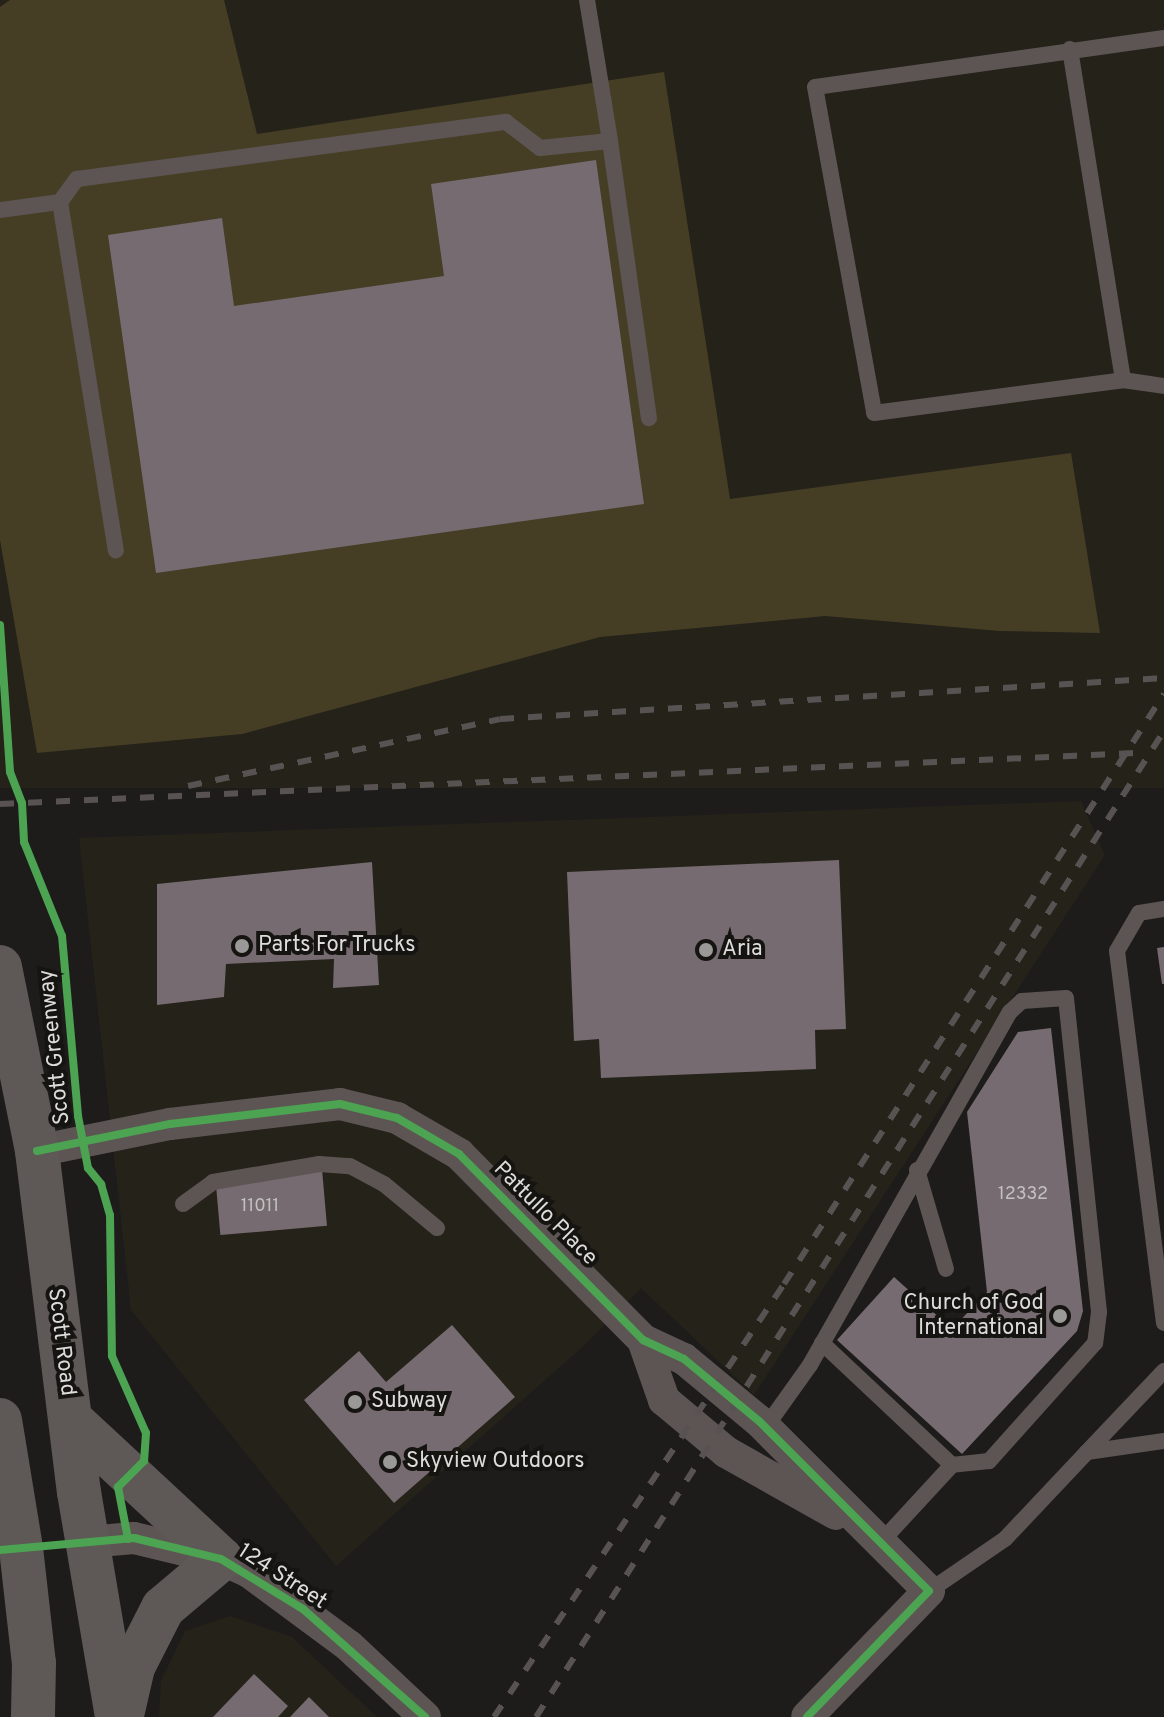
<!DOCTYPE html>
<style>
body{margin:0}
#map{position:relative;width:1164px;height:1717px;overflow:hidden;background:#1d1c1b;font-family:Overpass,sans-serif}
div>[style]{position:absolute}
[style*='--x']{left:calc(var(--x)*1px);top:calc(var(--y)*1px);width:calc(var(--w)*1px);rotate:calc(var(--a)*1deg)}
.built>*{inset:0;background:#25221a;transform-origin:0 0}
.green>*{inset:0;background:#453e25}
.building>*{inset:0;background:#766b71;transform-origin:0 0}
.service>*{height:16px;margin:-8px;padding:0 8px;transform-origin:8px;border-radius:8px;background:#5d5553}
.minor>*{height:32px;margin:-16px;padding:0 16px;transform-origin:16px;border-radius:16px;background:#5d5553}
.secondary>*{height:44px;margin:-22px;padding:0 22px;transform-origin:22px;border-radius:22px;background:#5e5856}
.rail>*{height:6px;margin-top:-3px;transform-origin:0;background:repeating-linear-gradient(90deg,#585352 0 14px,transparent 0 28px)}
.cycleway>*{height:8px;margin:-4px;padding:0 4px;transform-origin:4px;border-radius:4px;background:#4ca352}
.dots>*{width:22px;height:22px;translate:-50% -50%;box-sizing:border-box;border:4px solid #151411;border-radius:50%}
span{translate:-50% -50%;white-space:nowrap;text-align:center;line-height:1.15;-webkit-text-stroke:8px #151411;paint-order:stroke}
.number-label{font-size:18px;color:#c3c0c0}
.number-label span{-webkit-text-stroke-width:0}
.poi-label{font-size:22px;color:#dddcda}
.left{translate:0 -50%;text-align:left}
.right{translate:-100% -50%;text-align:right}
.street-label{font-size:22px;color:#dddcda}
</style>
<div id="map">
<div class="built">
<div style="left:0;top:0;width:1164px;height:788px"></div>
<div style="clip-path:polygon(1081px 801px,1105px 855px,754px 1395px,641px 1288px,580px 1349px,336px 1566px,131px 1310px,79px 838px)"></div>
<div style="clip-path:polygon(230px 1616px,292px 1637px,377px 1717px,159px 1717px,161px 1681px,185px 1631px)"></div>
</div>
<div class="green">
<div style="clip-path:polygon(10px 0,224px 0,257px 134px,664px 72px,730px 499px,1071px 453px,1100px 633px,1000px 631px,825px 616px,600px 637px,242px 734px,37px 753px,0 540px,0 7px)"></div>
</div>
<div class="building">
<div style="clip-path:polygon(596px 160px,644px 504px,156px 573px,108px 235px,222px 218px,234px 306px,444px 276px,431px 184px)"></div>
<div style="clip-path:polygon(839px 860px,846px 1029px,815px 1030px,816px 1069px,601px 1078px,599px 1039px,574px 1041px,567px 872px)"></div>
<div style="clip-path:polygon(372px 862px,379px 985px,333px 988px,334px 959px,226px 964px,224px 997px,157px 1005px,157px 884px)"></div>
<div style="clip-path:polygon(1164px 947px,1164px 984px,1162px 984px,1157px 948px)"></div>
<div style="clip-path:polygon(1051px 1028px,1083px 1311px,1077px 1331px,962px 1454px,837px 1340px,894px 1277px,952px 1329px,987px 1292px,967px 1112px,1018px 1032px)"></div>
<div style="left:322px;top:1169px;width:57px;height:107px;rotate:85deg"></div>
<div style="clip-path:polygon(452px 1325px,515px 1397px,394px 1503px,304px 1400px,359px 1351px,386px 1382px)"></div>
<div style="clip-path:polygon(254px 1674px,288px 1706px,278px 1717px,213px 1717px)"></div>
<div style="clip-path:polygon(309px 1697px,329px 1717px,290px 1717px)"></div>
</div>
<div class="service">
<div style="--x:587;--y:0;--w:143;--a:80.7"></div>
<div style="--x:1164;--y:38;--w:352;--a:172"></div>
<div style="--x:815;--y:87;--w:331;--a:79.7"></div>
<div style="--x:874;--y:413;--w:251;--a:-7.5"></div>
<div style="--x:1123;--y:380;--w:41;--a:8.3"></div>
<div style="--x:1070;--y:49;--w:335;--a:80.9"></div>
<div style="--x:60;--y:202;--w:353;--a:80.9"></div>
<div style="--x:0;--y:210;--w:61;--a:-7.6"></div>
<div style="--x:60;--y:202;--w:29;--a:-54"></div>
<div style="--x:77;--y:179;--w:433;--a:-7.6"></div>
<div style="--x:506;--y:122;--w:43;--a:37.4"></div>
<div style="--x:540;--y:148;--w:70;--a:-5.7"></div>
<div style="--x:610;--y:141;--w:280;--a:82"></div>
<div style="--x:1164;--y:909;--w:25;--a:171"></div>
<div style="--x:1139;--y:913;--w:44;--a:120.1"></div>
<div style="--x:1117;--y:951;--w:375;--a:82.8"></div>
<div style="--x:917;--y:1170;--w:103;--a:73.7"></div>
<div style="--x:183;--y:1204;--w:37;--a:-36"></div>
<div style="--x:213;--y:1182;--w:108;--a:-9.6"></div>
<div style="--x:319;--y:1164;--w:31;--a:4"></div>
<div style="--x:350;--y:1166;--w:38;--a:28"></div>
<div style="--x:384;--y:1184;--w:69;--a:39.7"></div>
<div style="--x:822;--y:1343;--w:178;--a:43.2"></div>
<div style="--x:765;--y:1428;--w:77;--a:-54.5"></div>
<div style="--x:810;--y:1365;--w:406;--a:-60.5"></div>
<div style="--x:1010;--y:1012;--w:16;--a:-43"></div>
<div style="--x:1022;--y:1001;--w:44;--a:-3.9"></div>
<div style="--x:1066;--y:998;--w:316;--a:84"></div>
<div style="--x:1099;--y:1312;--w:31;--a:97"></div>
<div style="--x:1095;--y:1343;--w:159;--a:131.9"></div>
<div style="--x:989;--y:1461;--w:37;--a:174"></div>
<div style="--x:952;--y:1465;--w:106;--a:132.7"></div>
<div style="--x:1087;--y:1452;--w:112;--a:-46.5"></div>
<div style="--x:929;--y:1591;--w:92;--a:-34.4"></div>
<div style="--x:1005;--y:1539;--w:120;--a:-46.7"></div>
<div style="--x:1087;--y:1452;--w:78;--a:-8.1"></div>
</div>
<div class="minor">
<div style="--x:37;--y:1151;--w:136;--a:-11.5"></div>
<div style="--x:170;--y:1124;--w:171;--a:-6.7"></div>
<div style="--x:340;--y:1104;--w:59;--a:13.8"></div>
<div style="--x:397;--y:1118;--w:72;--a:30.1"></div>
<div style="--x:459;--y:1154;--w:262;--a:45.3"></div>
<div style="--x:643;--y:1340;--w:45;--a:24.9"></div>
<div style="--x:684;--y:1359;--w:97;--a:39.6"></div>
<div style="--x:759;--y:1421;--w:240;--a:45"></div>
<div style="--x:929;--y:1591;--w:175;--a:134.1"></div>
<div style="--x:643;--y:1340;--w:64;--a:70.7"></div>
<div style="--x:664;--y:1400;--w:81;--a:40"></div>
<div style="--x:726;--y:1452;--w:126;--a:29.4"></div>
<div style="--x:87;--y:1542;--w:47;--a:-4.9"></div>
<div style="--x:134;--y:1538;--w:89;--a:13.6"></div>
<div style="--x:221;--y:1559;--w:31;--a:25"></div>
<div style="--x:249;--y:1572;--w:124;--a:36.5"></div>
<div style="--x:349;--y:1646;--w:104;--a:43.1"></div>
</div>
<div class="secondary">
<div style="--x:0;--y:967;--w:188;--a:78.6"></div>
<div style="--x:37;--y:1151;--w:344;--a:83"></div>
<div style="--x:79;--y:1492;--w:228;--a:80.4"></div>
<div style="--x:0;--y:1420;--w:130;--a:80.7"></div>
<div style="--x:21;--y:1548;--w:116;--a:83.6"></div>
<div style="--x:34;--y:1663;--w:54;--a:91.1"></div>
<div style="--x:71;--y:1420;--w:205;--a:42.8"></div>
<div style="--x:221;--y:1559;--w:76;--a:139.8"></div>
<div style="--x:163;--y:1608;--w:66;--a:117"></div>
<div style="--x:133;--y:1667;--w:49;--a:102.9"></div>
</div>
<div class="rail">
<div style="--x:188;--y:786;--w:319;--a:-12.1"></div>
<div style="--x:500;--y:719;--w:665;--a:-3.53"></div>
<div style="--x:0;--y:804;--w:1136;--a:-2.57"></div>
<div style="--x:494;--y:1717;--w:521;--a:-56.19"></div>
<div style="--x:784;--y:1284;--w:702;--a:-57.22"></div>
<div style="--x:536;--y:1717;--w:1169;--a:-57.51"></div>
</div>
<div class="cycleway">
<div style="--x:0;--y:625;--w:147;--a:86.1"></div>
<div style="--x:10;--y:772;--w:33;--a:69"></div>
<div style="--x:22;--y:803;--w:39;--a:87"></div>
<div style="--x:24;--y:842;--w:101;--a:68"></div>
<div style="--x:62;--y:936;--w:181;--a:84.9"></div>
<div style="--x:78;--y:1116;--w:53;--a:79.1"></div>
<div style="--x:88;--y:1168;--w:21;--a:51"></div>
<div style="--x:101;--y:1184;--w:32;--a:74"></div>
<div style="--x:110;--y:1215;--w:141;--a:89.2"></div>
<div style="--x:112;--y:1356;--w:84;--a:66.2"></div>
<div style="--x:146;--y:1433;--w:28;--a:94"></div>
<div style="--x:144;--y:1461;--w:37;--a:135"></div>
<div style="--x:118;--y:1487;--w:53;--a:79.1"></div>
<div style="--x:37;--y:1151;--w:136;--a:-11.5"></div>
<div style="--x:170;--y:1124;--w:171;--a:-6.7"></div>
<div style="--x:340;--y:1104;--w:59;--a:13.8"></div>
<div style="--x:397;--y:1118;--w:72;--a:30.1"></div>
<div style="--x:459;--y:1154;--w:262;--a:45.3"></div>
<div style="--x:643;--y:1340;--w:45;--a:24.9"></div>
<div style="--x:684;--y:1359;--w:97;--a:39.6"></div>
<div style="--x:759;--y:1421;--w:240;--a:45"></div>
<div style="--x:929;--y:1591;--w:175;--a:134.1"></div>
<div style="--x:0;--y:1550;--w:135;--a:-5.1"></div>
<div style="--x:134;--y:1538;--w:89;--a:13.6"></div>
<div style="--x:221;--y:1559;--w:96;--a:31.4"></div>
<div style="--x:303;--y:1609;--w:163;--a:41.5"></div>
</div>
<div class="dots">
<div style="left:242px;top:946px;background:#9a9997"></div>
<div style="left:706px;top:950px;background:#9a9997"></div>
<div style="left:1060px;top:1316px;background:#9a9997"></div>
<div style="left:355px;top:1402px;background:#9a9997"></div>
<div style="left:390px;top:1462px;background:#9a9997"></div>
</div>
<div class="number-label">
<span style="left:1023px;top:1195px">12332</span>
<span style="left:260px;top:1207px">11011</span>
</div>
<div class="poi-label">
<span class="left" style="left:258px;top:946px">Parts For Trucks</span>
<span class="left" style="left:722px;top:950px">Aria</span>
<span class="right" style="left:1044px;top:1316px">Church of God<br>International</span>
<span class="left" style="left:371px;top:1402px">Subway</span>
<span class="left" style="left:406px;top:1462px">Skyview Outdoors</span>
</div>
<div class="street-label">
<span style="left:55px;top:1047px;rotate:-96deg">Scott Greenway</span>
<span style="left:545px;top:1214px;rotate:45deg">Pattullo Place</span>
<span style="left:61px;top:1342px;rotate:83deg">Scott Road</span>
<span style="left:282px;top:1577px;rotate:33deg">124 Street</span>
</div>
</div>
